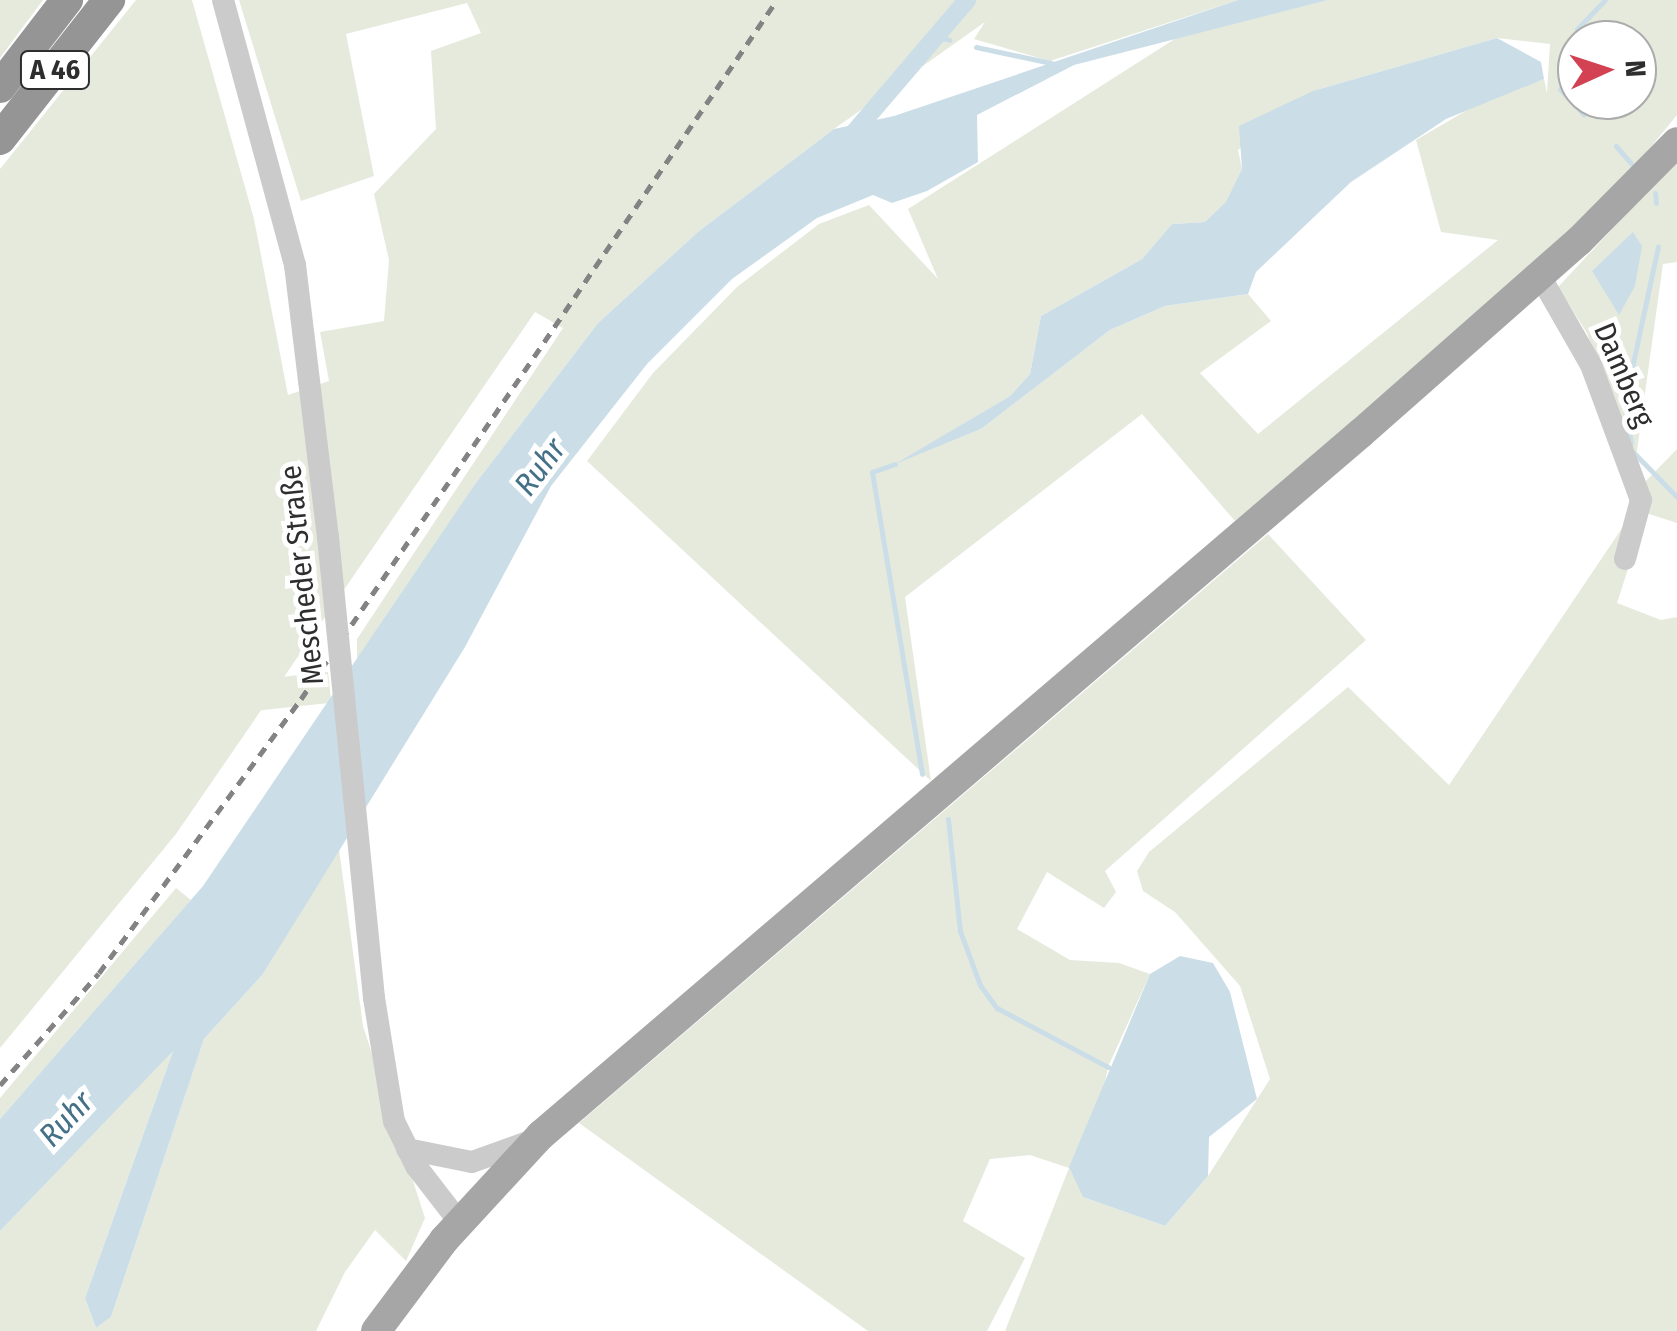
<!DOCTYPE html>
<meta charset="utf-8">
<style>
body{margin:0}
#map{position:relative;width:1677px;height:1331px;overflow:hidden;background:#fff;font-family:"Fira Sans Condensed",sans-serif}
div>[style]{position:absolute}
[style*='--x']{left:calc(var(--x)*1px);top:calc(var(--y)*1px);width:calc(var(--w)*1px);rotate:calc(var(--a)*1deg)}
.green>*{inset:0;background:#e5eadd;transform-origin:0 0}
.water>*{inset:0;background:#cbdee8}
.stream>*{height:5px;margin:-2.5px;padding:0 2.5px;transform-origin:2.5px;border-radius:2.5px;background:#cbdee8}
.canal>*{height:18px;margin:-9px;padding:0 9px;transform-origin:9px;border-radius:9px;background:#cbdee8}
.minor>*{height:22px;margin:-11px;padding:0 11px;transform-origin:11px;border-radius:11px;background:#cbcbcb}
.major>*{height:30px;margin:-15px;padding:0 15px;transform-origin:15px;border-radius:15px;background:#a6a6a6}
.highway>*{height:32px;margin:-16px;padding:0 16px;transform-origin:16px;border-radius:16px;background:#959595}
.rail>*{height:5px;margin-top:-2.5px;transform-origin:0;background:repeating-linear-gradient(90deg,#838383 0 10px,transparent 0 18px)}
.minor-bridge>*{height:22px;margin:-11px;padding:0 11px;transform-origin:11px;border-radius:11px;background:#cbcbcb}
span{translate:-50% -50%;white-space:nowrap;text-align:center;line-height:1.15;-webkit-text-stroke:10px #fff;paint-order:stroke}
.shield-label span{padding:2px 8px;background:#fff;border:2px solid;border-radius:8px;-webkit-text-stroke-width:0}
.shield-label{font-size:28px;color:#2e2e2e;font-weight:700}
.street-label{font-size:30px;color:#2e2e2e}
.water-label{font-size:32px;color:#447088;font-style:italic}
.north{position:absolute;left:1557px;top:20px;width:100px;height:100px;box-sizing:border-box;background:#fff;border:2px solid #ababab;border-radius:50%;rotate:87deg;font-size:28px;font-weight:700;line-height:40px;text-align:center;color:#2e2e2e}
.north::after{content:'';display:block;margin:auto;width:35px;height:45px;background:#d34252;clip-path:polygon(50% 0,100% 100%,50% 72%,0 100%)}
</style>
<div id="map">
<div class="green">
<div style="clip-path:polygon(0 0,43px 0,0 58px)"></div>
<div style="clip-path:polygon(136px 0,192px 0,254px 219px,288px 395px,329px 381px,320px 332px,384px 321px,389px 260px,374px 194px,436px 129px,431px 51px,481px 33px,467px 3px,346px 34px,374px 176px,301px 201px,239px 0,1238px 0,1050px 61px,974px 39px,985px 22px,834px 129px,699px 231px,598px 323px,475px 484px,357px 663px,357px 639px,563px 328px,535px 312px,176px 834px,0 1048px,0 169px)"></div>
<div style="clip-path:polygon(evenodd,1328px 0,1677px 0,1677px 115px,1627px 176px,1542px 260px,1235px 521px,1142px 414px,905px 597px,931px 781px,587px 461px,653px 373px,737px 287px,819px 224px,869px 205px,938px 279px,908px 209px,1181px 35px,1328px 0,1497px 38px,1550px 44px,1547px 93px,1544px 79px,1488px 98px,1416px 140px,1441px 232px,1498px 240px,1258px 434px,1200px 373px,1271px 321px,1248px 294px,1165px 306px,1110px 330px,981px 429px,903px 460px,1010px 396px,1030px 374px,1041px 316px,1142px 259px,1172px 224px,1205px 222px,1227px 202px,1242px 169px,1238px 150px,1320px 89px,1497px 38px,1328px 0,1577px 40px,1637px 40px,1637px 100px,1577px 100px,1577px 40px)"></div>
<div style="clip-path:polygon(1677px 160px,1677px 262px,1663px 264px,1634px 472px,1587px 333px,1558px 287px)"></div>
<div style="clip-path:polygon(1677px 449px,1677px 523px,1646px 513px,1617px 603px,1661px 620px,1677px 617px,1677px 1331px,1005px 1331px,1069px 1168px,1030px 1155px,990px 1159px,963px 1221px,1025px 1258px,987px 1331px,868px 1331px,579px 1123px,1268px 534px,1366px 640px,1105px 871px,1116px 892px,1104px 908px,1047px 872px,1017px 929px,1070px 960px,1119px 963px,1150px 974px,1108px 1067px,1083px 1197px,1165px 1226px,1208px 1176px,1270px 1079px,1240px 986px,1175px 912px,1143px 891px,1137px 871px,1149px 852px,1348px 687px,1449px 785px,1641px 500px,1645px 482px)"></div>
<div style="left:328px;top:672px;width:31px;height:246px;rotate:84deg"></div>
<div style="clip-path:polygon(339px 849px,363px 1026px,425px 1218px,406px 1261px,375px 1230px,345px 1272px,316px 1331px,0 1331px,0 1231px,174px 1048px,85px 1298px,96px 1328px,111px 1317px,204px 1039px,263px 974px)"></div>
<div style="clip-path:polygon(176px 888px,191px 900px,0 1119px,0 1098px)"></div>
</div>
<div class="water">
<div style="clip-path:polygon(1238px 0,1328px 0,1074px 65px,977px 115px,978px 162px,927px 191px,892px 203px,873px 195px,817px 218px,732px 279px,647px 364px,551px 486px,465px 647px,263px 974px,204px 1039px,111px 1317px,96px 1328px,85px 1298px,173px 1051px,0 1231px,0 1119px,203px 886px,475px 484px,598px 323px,699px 231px,834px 129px,894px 116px)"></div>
<div style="clip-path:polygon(1497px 38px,1541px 62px,1544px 79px,1446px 119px,1351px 182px,1256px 272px,1248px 294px,1165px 306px,1110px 330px,981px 429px,895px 464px,1010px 396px,1030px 374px,1041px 316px,1142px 259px,1172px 224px,1205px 222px,1226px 202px,1242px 169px,1239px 126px,1313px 91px)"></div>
<div style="clip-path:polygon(1633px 232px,1642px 246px,1635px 286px,1619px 315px,1592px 271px)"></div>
<div style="clip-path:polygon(1180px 956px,1213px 963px,1230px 992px,1257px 1099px,1209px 1137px,1208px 1176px,1165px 1226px,1083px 1197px,1069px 1167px,1150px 974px)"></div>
</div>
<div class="stream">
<div style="--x:934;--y:36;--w:16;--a:14"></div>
<div style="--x:976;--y:47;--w:77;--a:12"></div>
<div style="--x:1572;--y:71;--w:42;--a:-83.2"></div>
<div style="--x:1577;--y:29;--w:40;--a:-46"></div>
<div style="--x:1560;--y:89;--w:35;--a:47"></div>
<div style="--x:1616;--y:146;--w:23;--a:49"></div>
<div style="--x:1655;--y:193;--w:10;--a:84"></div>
<div style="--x:1631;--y:443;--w:39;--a:-100"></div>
<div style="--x:1624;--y:405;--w:162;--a:-77.9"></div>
<div style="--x:1634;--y:453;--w:62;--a:45.7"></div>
<div style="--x:895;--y:464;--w:24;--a:161"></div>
<div style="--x:872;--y:472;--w:306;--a:80.6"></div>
<div style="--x:948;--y:819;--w:113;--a:83.9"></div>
<div style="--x:960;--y:931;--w:58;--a:69.7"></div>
<div style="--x:980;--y:985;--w:29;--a:54"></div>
<div style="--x:997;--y:1008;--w:126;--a:28"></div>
</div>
<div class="canal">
<div style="--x:851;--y:136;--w:179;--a:-49.5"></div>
</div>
<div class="minor">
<div style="--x:223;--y:0;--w:275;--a:74.8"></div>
<div style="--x:295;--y:265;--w:274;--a:83.1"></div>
<div style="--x:1540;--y:276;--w:103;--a:60.2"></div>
<div style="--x:1591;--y:365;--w:144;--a:69.7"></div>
<div style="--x:1641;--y:500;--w:61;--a:105.2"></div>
<div style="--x:374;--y:998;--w:125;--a:80.8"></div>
<div style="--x:394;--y:1121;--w:50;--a:63.9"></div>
<div style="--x:416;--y:1166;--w:72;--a:52.3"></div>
<div style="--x:407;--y:1149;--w:66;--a:11.3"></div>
<div style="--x:472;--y:1162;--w:59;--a:-19.7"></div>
</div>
<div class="major">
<div style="--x:376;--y:1331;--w:114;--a:-53.2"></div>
<div style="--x:444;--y:1240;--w:143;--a:-47.3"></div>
<div style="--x:541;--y:1135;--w:1079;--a:-40.57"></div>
<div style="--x:1361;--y:433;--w:290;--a:-41.4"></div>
<div style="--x:1579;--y:241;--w:139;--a:-45.3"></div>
</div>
<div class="highway">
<div style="--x:0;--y:87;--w:110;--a:-52.4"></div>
<div style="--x:0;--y:139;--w:177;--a:-51.9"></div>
</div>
<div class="rail">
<div style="--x:0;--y:1085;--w:149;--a:-48.5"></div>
<div style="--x:99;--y:973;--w:340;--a:-53.6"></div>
<div style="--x:301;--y:699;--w:846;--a:-55.75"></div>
</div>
<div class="minor-bridge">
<div style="--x:328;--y:537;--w:463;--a:84.3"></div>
</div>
<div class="shield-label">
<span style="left:55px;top:70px">A 46</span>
</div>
<div class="street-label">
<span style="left:1624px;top:375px;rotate:67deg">Damberg</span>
<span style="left:302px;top:575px;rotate:-96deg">Mescheder Straße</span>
</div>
<div class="water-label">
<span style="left:540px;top:467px;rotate:-53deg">Ruhr</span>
<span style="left:66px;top:1119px;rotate:-47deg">Ruhr</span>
</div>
<div class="north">N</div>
</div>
